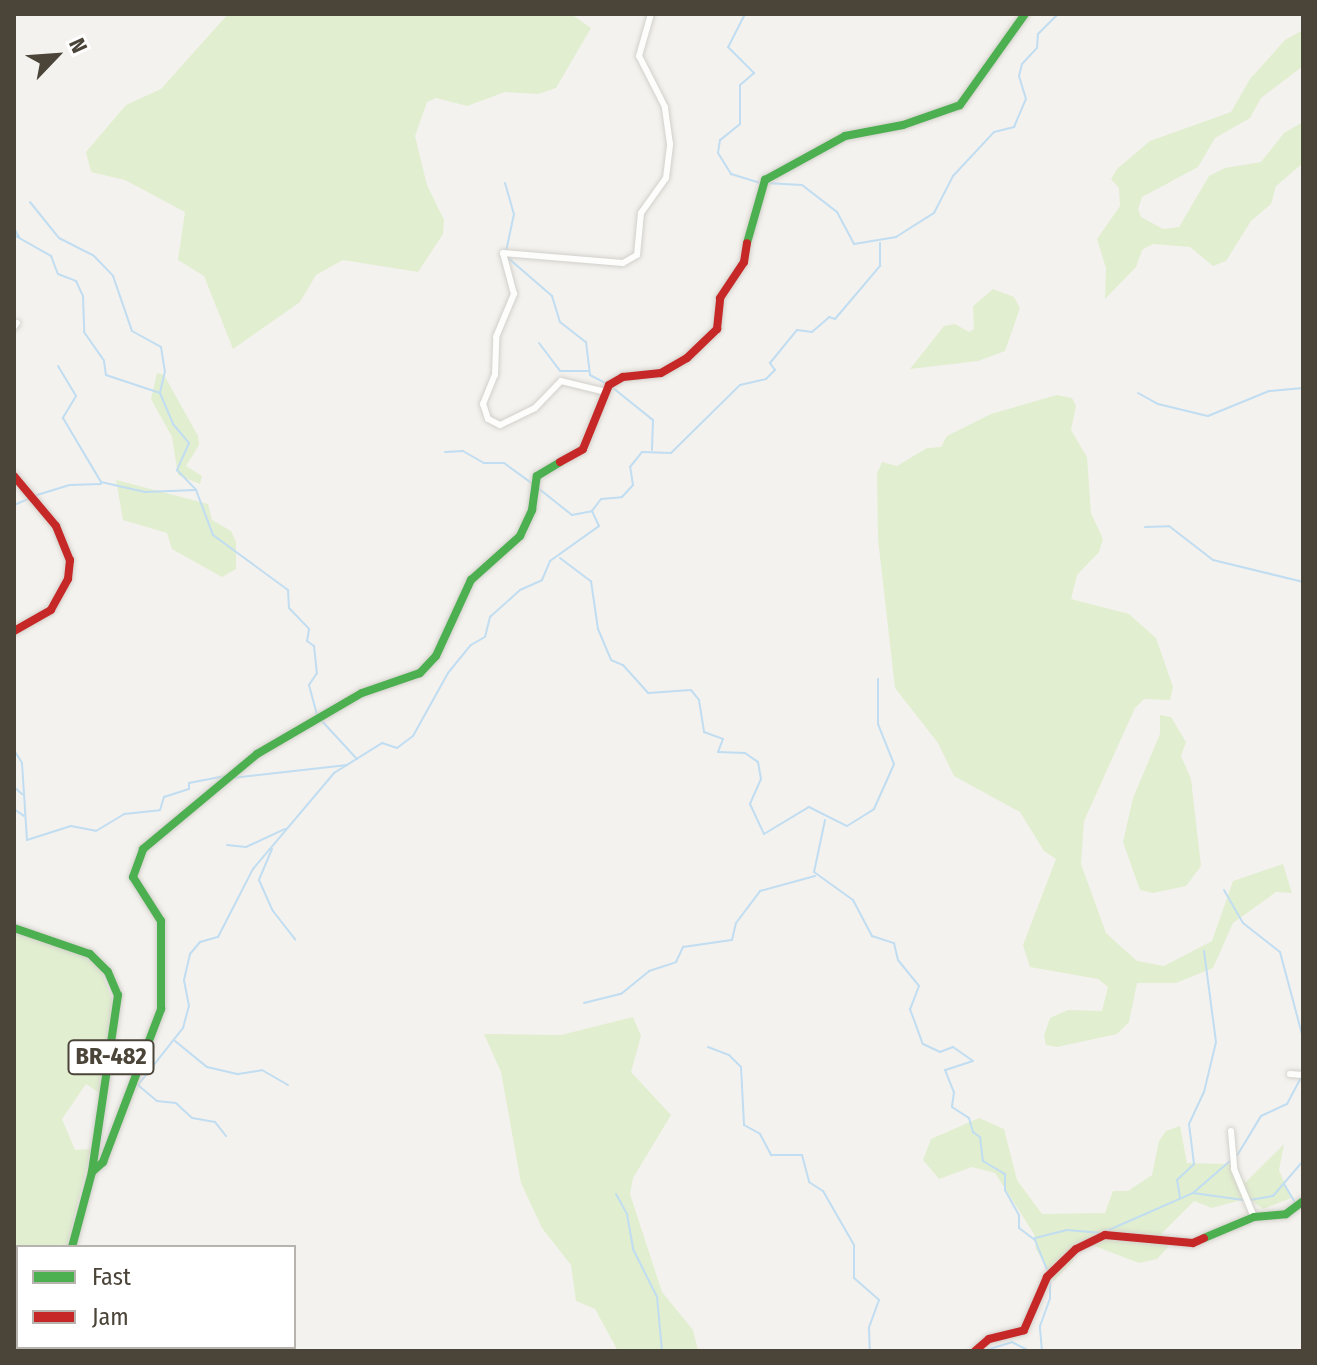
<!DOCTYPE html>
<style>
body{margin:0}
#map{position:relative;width:1317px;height:1365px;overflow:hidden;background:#f4f2ee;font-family:"Fira Sans Condensed",sans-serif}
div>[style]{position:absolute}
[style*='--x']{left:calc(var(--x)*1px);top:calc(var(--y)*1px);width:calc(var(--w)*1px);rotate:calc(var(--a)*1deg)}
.green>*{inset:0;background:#e1eecf}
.stream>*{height:2px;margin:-1px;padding:0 1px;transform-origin:1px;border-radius:1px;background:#c0ddf1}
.roads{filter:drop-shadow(0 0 2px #d2d0cb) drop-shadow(0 0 2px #d2d0cb)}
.street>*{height:6px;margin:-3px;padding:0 3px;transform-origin:3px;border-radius:3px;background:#fdfdfc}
.fast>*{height:8px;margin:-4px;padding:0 4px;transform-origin:4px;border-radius:4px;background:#4caf50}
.jam>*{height:8px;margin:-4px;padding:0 4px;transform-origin:4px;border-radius:4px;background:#c62828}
span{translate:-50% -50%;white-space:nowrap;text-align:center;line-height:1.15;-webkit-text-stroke:7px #fff;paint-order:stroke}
.shield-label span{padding:2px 6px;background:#fff;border:2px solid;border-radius:6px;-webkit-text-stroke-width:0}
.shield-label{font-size:24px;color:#4b4439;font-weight:700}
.frame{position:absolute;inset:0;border:16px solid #4b4439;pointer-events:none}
.legend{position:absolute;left:16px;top:1245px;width:280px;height:104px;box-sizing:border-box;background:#fff;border:2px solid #b7b4b0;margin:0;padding:10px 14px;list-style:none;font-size:24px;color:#4b4439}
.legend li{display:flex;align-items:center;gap:16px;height:40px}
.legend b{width:40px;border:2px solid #b7b4b0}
.north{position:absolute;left:16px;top:16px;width:80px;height:80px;-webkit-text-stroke:6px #fff;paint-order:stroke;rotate:65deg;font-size:22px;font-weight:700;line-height:32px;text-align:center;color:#4b4439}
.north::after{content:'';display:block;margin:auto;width:28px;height:36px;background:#4b4439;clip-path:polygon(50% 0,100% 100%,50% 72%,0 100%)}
</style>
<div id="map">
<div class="green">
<div style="clip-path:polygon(228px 14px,571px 14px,591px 28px,556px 88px,538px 94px,505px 92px,467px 106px,436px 98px,427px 102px,415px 136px,427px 185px,444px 220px,443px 234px,418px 272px,343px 260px,316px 275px,300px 302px,233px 349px,204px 276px,178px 260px,185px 212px,125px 180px,91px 172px,86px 152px,126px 105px,161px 89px)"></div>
<div style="clip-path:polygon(1303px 30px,1303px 66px,1261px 98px,1250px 118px,1215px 138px,1198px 167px,1142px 197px,1138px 209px,1141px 217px,1163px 229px,1179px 227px,1209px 176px,1225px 168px,1261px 162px,1284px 133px,1303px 122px,1303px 163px,1276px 186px,1271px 204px,1251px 221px,1226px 261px,1213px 266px,1190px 247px,1153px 244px,1142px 250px,1136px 267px,1105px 299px,1106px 268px,1097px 239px,1120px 206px,1119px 188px,1111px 179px,1117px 169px,1150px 141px,1231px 112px,1250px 79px,1285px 40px)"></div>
<div style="clip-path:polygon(993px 289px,1014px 297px,1020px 308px,1005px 351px,978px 361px,910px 369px,944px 326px,955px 324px,969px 332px,974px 329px,973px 306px)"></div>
<div style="clip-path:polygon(157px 373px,164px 375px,198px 436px,199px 445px,186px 466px,202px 476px,200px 484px,178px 475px,172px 437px,151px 399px)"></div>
<div style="clip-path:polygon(1057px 395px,1072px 398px,1076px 406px,1071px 430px,1087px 457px,1091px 513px,1103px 539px,1099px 552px,1077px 575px,1071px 599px,1129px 614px,1156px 638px,1173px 687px,1170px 700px,1144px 699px,1135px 708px,1084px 821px,1081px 864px,1106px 933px,1137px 961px,1164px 966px,1212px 941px,1233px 881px,1283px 864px,1292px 893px,1276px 892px,1233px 923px,1213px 968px,1176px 983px,1137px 983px,1129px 1022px,1117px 1034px,1057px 1047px,1046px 1045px,1044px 1036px,1050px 1018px,1068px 1010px,1102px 1011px,1108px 987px,1098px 979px,1030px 967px,1023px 945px,1056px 859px,1044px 851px,1020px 812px,954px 776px,938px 743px,895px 688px,878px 539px,877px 474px,882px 462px,897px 466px,927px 448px,941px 447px,947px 436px,991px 414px)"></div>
<div style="clip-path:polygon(116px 480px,208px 504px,212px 520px,231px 531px,236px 542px,236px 569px,222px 577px,172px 549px,167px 533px,123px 520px)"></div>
<div style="clip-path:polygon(1160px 715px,1171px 717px,1186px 742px,1181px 756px,1191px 779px,1201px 866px,1186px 886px,1153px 893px,1140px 890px,1123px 842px,1133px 798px,1160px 734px)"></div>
<div style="clip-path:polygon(14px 929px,53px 937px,99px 965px,114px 1005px,104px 1096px,86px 1084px,62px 1119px,75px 1150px,91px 1149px,67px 1247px,18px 1247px,18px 1347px,36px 1347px,34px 1351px,14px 1351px)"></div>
<div style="clip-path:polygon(633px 1017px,641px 1036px,631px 1072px,671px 1115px,633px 1178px,630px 1194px,662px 1292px,693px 1330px,698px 1351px,618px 1351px,595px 1309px,576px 1301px,571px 1265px,542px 1228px,521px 1183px,501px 1072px,484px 1034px,561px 1035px)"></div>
<div style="clip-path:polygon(979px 1118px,1004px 1129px,1017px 1180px,1042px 1214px,1105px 1213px,1113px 1191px,1128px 1191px,1152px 1175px,1159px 1141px,1166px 1131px,1180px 1126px,1187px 1163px,1230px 1164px,1245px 1183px,1284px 1144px,1279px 1170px,1291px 1198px,1263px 1209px,1248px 1198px,1212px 1208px,1194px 1201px,1162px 1233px,1168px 1247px,1157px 1259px,1139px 1263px,1089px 1244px,1072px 1250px,1073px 1261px,1054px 1281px,1036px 1249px,1034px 1234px,995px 1173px,972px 1167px,939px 1179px,923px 1160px,931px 1139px)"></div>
</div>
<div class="stream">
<div style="--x:745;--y:14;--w:37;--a:117"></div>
<div style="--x:728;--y:47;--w:37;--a:45"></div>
<div style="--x:754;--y:73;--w:18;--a:139"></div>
<div style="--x:740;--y:85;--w:39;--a:90"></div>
<div style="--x:740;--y:124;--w:26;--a:141"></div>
<div style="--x:720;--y:140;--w:13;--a:99"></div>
<div style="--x:718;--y:153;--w:25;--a:58"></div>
<div style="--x:731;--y:174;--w:30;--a:17"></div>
<div style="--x:505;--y:183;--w:32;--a:74"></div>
<div style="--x:514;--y:214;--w:38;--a:102"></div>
<div style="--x:766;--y:183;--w:36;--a:3"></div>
<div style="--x:802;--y:185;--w:44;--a:37.6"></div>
<div style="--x:837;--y:212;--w:36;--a:62"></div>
<div style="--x:854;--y:244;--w:43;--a:-9.5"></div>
<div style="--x:896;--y:237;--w:45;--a:-32.3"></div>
<div style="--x:934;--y:213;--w:42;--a:-62.8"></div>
<div style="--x:953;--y:176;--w:60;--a:-47"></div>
<div style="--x:994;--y:132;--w:21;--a:-14"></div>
<div style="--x:1014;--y:127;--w:30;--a:-67"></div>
<div style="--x:1026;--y:99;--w:24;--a:-107"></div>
<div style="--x:1019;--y:76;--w:12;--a:-76"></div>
<div style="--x:1022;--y:64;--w:22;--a:-47"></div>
<div style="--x:1037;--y:48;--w:14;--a:-86"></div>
<div style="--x:1038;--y:34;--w:28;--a:-45"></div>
<div style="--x:30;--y:202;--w:46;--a:51.1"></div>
<div style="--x:59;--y:238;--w:39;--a:27"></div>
<div style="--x:94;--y:256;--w:28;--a:46"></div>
<div style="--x:113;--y:276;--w:58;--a:70.9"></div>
<div style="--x:132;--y:331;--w:33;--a:29"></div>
<div style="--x:161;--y:347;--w:24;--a:81"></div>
<div style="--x:165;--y:371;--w:22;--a:103"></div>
<div style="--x:14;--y:228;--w:10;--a:61"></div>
<div style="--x:14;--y:235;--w:43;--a:29.6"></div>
<div style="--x:51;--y:256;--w:19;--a:69"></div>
<div style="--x:58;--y:274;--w:19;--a:21"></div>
<div style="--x:76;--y:281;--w:17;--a:65"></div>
<div style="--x:83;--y:296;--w:36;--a:88"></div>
<div style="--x:84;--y:332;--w:35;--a:55"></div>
<div style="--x:104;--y:361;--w:14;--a:82"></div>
<div style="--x:106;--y:375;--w:57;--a:18.4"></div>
<div style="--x:160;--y:393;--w:34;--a:67"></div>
<div style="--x:173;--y:424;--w:25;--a:50"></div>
<div style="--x:189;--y:443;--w:30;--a:114"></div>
<div style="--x:177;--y:470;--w:28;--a:46"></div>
<div style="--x:196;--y:490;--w:48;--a:69.3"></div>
<div style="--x:213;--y:535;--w:93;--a:36.3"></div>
<div style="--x:288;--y:590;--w:18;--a:87"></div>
<div style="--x:289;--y:608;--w:29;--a:46"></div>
<div style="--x:309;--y:629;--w:12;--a:99"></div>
<div style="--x:307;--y:641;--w:9;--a:36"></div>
<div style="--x:314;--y:646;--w:27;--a:84"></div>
<div style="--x:317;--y:673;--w:14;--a:124"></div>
<div style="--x:309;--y:685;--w:31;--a:75"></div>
<div style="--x:507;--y:257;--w:60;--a:40.9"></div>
<div style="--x:552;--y:296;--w:27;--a:73"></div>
<div style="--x:560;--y:322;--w:33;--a:38"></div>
<div style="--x:586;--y:342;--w:33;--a:83"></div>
<div style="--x:590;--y:375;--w:19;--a:28"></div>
<div style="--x:539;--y:343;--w:35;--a:53"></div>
<div style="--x:560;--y:371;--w:28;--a:0"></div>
<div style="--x:58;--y:366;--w:35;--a:59"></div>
<div style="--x:76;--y:396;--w:26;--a:121"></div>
<div style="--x:63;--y:418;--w:74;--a:59.3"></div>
<div style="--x:101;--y:482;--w:45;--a:12.8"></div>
<div style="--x:145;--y:492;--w:50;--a:-2.3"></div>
<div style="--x:613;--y:388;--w:51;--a:38.7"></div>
<div style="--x:653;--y:420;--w:30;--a:92"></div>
<div style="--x:1138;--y:393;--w:23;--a:29"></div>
<div style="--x:1158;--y:404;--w:51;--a:13.5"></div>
<div style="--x:1208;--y:416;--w:66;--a:-22.3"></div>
<div style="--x:1269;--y:391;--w:34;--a:-5"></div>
<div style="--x:445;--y:452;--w:18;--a:-3"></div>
<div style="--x:463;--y:451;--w:24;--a:30"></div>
<div style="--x:484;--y:463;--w:20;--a:0"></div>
<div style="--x:504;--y:463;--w:36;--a:36"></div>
<div style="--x:538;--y:488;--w:43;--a:38.5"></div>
<div style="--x:572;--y:515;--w:20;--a:-11"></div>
<div style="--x:592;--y:511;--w:15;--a:-53"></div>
<div style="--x:601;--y:499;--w:21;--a:-5"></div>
<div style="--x:622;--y:497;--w:16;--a:-47"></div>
<div style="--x:633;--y:485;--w:18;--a:-99"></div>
<div style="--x:630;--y:467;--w:19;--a:-51"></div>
<div style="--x:642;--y:452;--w:29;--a:2"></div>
<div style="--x:671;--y:453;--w:97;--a:-44.6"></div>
<div style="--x:740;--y:385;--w:27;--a:-13"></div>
<div style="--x:766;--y:379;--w:13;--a:-45"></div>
<div style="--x:775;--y:370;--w:9;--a:-126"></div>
<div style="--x:770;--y:363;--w:43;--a:-50.7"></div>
<div style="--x:797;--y:330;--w:15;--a:8"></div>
<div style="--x:812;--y:332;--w:23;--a:-41"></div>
<div style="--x:829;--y:317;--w:6;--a:18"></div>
<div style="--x:835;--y:319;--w:70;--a:-49.7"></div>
<div style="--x:880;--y:266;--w:23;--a:-90"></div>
<div style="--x:37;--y:495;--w:34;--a:-17"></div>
<div style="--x:70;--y:485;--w:31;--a:-2"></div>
<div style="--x:14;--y:505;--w:15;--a:-23"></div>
<div style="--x:1145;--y:527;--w:24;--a:-2"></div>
<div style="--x:1169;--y:526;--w:56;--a:37.7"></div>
<div style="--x:1213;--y:560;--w:93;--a:13.7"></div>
<div style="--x:560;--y:558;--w:39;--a:37"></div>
<div style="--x:591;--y:581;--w:49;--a:81.7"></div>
<div style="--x:598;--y:629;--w:34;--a:67"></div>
<div style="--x:611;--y:660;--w:13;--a:23"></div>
<div style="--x:623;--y:665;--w:38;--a:48"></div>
<div style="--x:648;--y:693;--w:43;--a:-4"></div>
<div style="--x:691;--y:690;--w:13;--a:51"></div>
<div style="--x:699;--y:700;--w:32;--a:81"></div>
<div style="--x:704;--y:732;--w:20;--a:20"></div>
<div style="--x:723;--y:739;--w:14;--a:111"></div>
<div style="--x:718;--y:752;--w:27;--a:2"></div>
<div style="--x:745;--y:753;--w:16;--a:35"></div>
<div style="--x:758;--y:762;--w:17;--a:80"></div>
<div style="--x:761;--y:779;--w:27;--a:114"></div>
<div style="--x:750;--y:804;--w:33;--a:65"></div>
<div style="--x:764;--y:834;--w:52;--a:-31"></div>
<div style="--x:809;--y:807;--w:42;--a:26.6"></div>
<div style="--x:847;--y:826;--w:32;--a:-32"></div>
<div style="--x:874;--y:809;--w:49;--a:-66"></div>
<div style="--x:894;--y:764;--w:43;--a:-111.8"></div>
<div style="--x:878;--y:724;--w:45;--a:-90"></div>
<div style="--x:321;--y:720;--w:53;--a:47.3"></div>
<div style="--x:14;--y:750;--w:15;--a:58"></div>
<div style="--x:22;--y:763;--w:77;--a:86.3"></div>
<div style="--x:27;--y:840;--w:46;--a:-17.7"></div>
<div style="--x:71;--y:826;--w:25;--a:11"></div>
<div style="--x:96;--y:831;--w:33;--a:-31"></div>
<div style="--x:124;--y:814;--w:36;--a:-6"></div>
<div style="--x:160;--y:810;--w:14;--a:-73"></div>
<div style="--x:164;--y:797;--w:26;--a:-18"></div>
<div style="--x:189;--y:789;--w:6;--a:-90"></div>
<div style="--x:189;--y:783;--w:38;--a:-11"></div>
<div style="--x:232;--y:778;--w:116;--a:-6.4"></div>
<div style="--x:14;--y:787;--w:11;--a:41"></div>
<div style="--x:14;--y:809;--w:12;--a:35"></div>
<div style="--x:825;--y:820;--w:53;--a:101.9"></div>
<div style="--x:814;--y:872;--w:48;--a:35.7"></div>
<div style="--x:853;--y:900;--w:41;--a:62.2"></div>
<div style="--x:872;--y:936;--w:23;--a:18"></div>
<div style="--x:894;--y:943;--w:17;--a:77"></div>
<div style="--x:898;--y:960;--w:33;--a:51"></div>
<div style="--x:919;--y:986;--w:25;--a:111"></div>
<div style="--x:910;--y:1009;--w:37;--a:70"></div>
<div style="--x:923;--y:1044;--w:19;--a:25"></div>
<div style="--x:940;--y:1052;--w:14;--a:-21"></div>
<div style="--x:953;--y:1047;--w:24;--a:35"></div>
<div style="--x:973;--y:1061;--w:29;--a:162"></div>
<div style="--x:945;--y:1070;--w:24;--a:68"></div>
<div style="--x:954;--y:1092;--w:15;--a:98"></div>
<div style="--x:952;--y:1107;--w:20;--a:33"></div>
<div style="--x:969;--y:1118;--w:15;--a:74"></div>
<div style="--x:973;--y:1132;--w:9;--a:36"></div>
<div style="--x:980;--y:1137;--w:24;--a:83"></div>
<div style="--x:983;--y:1161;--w:26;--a:31"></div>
<div style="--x:1005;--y:1174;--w:16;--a:90"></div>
<div style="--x:1005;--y:1190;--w:29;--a:61"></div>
<div style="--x:1019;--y:1215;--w:13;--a:90"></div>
<div style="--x:1019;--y:1228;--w:20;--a:37"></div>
<div style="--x:1035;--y:1240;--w:35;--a:68"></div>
<div style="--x:227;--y:845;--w:19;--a:6"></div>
<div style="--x:246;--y:847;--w:43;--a:-24.8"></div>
<div style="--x:272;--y:849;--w:34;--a:113"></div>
<div style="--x:259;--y:880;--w:34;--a:66"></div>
<div style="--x:273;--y:911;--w:36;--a:52"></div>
<div style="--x:1224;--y:890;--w:38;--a:60"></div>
<div style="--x:1243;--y:923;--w:47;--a:38.1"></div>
<div style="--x:1280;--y:952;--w:89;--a:75"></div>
<div style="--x:584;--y:1003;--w:38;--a:-14"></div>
<div style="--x:621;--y:994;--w:36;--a:-39"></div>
<div style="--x:649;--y:971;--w:28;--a:-18"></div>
<div style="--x:676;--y:962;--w:17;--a:-65"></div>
<div style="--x:683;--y:947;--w:49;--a:-8.1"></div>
<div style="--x:732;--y:940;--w:17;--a:-77"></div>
<div style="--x:736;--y:923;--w:40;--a:-53"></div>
<div style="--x:760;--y:891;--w:57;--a:-15.3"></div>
<div style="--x:175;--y:1041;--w:41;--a:39.1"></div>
<div style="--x:207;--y:1067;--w:32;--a:13"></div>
<div style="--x:238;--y:1074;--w:24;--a:-9"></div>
<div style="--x:262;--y:1070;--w:30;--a:30"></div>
<div style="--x:708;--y:1047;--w:22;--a:21"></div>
<div style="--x:729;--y:1055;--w:17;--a:45"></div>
<div style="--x:741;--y:1067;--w:58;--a:87"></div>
<div style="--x:744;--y:1125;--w:18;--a:29"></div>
<div style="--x:760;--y:1134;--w:24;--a:62"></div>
<div style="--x:771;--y:1155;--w:31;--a:0"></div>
<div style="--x:802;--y:1155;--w:28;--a:75"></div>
<div style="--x:809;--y:1182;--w:17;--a:33"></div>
<div style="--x:823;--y:1191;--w:62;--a:60.1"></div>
<div style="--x:854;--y:1245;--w:33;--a:90"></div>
<div style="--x:854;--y:1278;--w:33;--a:41"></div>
<div style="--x:879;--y:1300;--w:30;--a:110"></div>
<div style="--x:869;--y:1328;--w:23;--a:88"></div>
<div style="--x:226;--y:1136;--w:18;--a:-128"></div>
<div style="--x:215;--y:1122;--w:23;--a:-170"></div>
<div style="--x:192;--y:1118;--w:22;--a:-137"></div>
<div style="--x:176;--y:1103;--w:19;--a:-174"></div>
<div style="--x:157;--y:1101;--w:25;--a:-140"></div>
<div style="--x:138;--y:1085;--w:73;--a:-51.7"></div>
<div style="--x:183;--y:1028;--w:23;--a:-75"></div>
<div style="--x:189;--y:1006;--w:26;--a:-101"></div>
<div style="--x:184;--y:980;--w:27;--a:-77"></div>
<div style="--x:190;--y:954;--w:16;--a:-50"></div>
<div style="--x:200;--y:942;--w:19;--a:-16"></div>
<div style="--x:218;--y:937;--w:76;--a:-62.8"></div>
<div style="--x:253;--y:869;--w:126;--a:-49.8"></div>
<div style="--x:334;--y:773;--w:57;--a:-32"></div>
<div style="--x:382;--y:743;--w:16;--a:18"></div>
<div style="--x:397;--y:748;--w:20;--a:-37"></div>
<div style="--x:413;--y:736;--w:72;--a:-60.9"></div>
<div style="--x:448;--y:673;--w:36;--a:-51"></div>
<div style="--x:471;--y:645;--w:16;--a:-30"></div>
<div style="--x:485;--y:637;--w:21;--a:-76"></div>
<div style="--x:490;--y:617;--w:40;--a:-42"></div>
<div style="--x:520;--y:590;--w:24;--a:-24"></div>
<div style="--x:542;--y:580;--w:21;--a:-67"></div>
<div style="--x:550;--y:561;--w:60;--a:-35.5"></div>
<div style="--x:599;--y:526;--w:17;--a:-115"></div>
<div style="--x:1284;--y:1184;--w:21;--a:59"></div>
<div style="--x:1193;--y:1193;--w:51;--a:7.8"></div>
<div style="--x:616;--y:1194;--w:23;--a:61"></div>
<div style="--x:627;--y:1214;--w:36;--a:80"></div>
<div style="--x:633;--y:1249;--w:54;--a:63.4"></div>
<div style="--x:657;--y:1297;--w:54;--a:84.7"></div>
<div style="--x:1180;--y:1197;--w:17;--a:-100"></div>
<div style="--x:1177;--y:1180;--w:23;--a:-43"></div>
<div style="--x:1194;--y:1164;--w:40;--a:-97.1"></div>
<div style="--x:1189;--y:1124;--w:35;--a:-65"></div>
<div style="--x:1204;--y:1092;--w:51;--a:-76.5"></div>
<div style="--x:1216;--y:1042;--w:92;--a:-97.5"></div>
<div style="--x:1250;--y:1200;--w:23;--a:-10"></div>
<div style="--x:1273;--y:1196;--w:46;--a:-49.4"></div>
<div style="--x:1035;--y:1238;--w:33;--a:-14"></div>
<div style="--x:1067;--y:1230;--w:35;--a:5"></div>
<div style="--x:1102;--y:1233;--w:99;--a:-23.7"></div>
<div style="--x:1193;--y:1193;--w:60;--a:-40.9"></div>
<div style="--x:1238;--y:1154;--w:44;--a:-58.8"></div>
<div style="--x:1261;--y:1116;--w:29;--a:-25"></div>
<div style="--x:1287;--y:1104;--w:32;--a:-62"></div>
<div style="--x:81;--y:1351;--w:4;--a:-76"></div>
<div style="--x:983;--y:1351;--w:30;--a:-17"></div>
<div style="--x:1012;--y:1342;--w:20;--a:27"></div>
<div style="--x:1042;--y:1351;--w:25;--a:-95"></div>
<div style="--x:1040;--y:1326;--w:29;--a:-70"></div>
<div style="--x:1050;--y:1299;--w:20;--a:-90"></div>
</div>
<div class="roads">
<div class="street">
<div style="--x:14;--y:327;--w:5;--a:-53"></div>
<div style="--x:606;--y:392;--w:46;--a:-166.3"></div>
<div style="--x:561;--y:381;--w:37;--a:134"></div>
<div style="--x:535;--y:408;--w:39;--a:154"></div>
<div style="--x:500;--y:425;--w:13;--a:-153"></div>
<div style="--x:488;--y:419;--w:16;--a:-108"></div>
<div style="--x:483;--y:404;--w:31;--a:-68"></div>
<div style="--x:495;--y:375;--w:38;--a:-88"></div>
<div style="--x:496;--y:337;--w:47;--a:-67.3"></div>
<div style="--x:514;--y:294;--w:42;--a:-105"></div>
<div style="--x:503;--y:253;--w:120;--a:4.8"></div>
<div style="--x:623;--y:263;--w:16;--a:-30"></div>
<div style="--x:637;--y:255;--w:42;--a:-84.6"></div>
<div style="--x:641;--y:213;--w:43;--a:-54.5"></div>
<div style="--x:666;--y:178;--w:34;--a:-83"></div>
<div style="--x:670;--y:144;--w:37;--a:-98"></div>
<div style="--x:665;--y:107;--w:57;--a:-117"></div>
<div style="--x:639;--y:56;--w:44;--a:-74.1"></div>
<div style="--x:1290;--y:1074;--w:13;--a:4"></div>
<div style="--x:1231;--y:1131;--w:38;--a:85"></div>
<div style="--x:1234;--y:1169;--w:52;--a:67.4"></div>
</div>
<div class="fast">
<div style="--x:747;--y:243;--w:66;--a:-74.1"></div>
<div style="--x:765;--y:180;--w:91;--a:-28.8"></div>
<div style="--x:845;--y:136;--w:59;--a:-10.7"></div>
<div style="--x:903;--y:125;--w:60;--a:-19.3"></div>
<div style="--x:960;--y:105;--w:112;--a:-54.5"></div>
<div style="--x:14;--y:928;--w:80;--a:18.9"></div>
<div style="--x:90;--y:954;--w:25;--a:45"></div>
<div style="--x:108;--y:972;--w:25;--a:67"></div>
<div style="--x:118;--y:995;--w:179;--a:98.4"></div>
<div style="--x:92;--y:1172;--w:78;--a:104.9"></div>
<div style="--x:92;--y:1172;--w:15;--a:-42"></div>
<div style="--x:103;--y:1162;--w:164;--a:-69.2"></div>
<div style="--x:161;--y:1009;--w:88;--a:-90"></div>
<div style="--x:161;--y:921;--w:52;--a:-122.5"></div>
<div style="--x:133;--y:877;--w:30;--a:-70"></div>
<div style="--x:143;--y:849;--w:148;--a:-39.8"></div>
<div style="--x:257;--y:754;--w:121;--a:-30.2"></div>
<div style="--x:362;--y:693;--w:61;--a:-19"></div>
<div style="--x:420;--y:673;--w:23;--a:-47"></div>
<div style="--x:436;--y:656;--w:84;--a:-65.3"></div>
<div style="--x:471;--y:580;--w:66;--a:-41.9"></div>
<div style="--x:520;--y:536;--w:29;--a:-65"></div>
<div style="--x:532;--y:510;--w:34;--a:-82"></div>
<div style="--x:537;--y:476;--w:27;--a:-31"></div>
<div style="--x:1204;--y:1238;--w:54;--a:-22.8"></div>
<div style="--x:1254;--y:1217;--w:32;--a:-5"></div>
<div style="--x:1286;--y:1214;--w:21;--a:-37"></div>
<div style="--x:41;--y:1351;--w:4;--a:-76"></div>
</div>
<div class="jam">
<div style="--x:560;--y:462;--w:26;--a:-29"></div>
<div style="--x:583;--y:449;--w:69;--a:-67.9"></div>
<div style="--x:609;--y:385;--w:16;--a:-30"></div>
<div style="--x:623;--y:377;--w:38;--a:-6"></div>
<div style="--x:661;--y:373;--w:30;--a:-30"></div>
<div style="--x:687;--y:358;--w:42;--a:-44"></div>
<div style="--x:717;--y:329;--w:31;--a:-84"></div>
<div style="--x:720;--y:298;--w:43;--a:-56.3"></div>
<div style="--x:744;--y:262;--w:19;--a:-81"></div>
<div style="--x:14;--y:476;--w:65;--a:50"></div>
<div style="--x:56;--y:526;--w:37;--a:68"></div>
<div style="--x:70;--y:560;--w:19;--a:96"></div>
<div style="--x:68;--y:579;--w:35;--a:119"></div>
<div style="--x:51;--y:610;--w:43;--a:150.4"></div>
<div style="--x:975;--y:1351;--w:18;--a:-41"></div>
<div style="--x:989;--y:1339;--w:36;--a:-14"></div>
<div style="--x:1024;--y:1330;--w:58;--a:-66.5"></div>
<div style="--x:1047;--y:1277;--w:40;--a:-44"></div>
<div style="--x:1076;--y:1249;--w:32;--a:-26"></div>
<div style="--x:1105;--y:1235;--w:88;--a:5.2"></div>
<div style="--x:1193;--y:1243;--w:12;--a:-24"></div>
</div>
</div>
<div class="shield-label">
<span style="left:111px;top:1057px">BR-482</span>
</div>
<div class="frame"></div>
<ul class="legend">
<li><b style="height:10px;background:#4caf50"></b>Fast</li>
<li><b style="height:10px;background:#c62828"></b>Jam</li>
</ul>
<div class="north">N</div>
</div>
